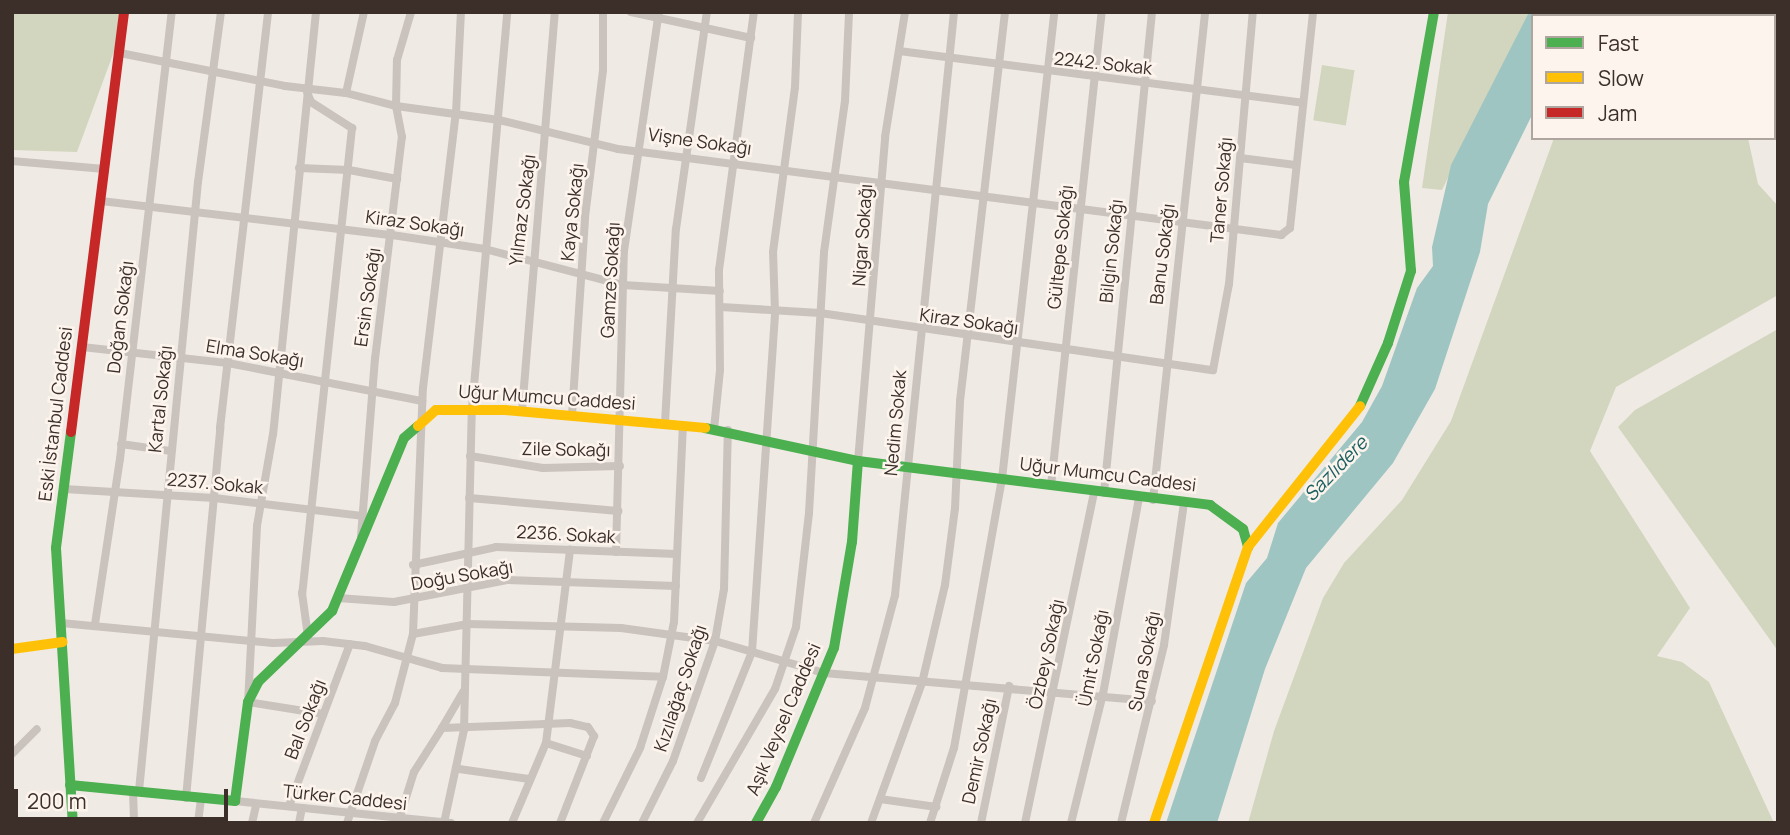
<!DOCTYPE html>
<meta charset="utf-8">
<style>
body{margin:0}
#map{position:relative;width:1790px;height:835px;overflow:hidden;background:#f0eae4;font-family:Manrope,sans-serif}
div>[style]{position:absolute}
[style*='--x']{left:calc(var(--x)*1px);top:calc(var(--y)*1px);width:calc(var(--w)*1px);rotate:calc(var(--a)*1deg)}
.green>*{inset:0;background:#d2d6be;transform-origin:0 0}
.water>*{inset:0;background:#9fc5c2}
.street>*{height:8px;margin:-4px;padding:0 4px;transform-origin:4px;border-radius:4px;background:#cac2bd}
.fast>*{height:10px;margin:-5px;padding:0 5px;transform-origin:5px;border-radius:5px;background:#4caf50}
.slow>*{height:10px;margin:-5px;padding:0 5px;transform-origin:5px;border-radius:5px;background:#ffc107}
.jam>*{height:10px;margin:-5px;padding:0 5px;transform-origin:5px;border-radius:5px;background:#c62828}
span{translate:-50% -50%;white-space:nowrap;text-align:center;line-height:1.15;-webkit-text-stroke:5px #fcf4ed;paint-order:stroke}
.street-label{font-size:18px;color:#3c2f2a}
.water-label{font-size:19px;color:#1b6061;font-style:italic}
.frame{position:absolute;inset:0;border:14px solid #3c2f2a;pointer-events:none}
.legend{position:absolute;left:1531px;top:14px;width:245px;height:126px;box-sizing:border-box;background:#fcf4ed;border:2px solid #afa59f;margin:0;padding:9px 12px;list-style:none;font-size:21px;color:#3c2f2a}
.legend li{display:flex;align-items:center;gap:14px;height:35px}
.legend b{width:35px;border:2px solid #afa59f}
.scale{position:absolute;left:14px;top:789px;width:214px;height:32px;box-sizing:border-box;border:4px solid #3c2f2a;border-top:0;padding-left:9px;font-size:21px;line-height:24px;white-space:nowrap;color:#3c2f2a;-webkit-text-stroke:5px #fcf4ed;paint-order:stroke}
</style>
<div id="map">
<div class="green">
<div style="clip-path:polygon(12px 12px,119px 12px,116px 46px,77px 152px,12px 150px)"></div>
<div style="clip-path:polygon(1448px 12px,1529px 12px,1442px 190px,1422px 188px)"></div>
<div style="clip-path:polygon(1623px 12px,1778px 12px,1778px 56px,1774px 58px,1774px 16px,1621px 16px)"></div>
<div style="left:1322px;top:65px;width:33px;height:56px;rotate:9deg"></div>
<div style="clip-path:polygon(1554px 138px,1748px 138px,1758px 184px,1778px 206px,1778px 295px,1616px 387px,1590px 451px,1690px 608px,1657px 656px,1682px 662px,1709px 682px,1774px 823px,1248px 823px,1274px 731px,1323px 598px,1344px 563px,1402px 500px,1451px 421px)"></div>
<div style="clip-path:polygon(1778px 329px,1778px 651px,1618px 427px,1635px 410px)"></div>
</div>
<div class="water">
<div style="clip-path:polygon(1529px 12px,1587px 12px,1533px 16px,1533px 113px,1488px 204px,1480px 252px,1435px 389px,1393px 463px,1306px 568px,1265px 669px,1217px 823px,1166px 823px,1246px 583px,1267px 558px,1278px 523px,1362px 422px,1382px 386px,1417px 288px,1433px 266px,1432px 247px,1451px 165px)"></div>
</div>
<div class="street">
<div style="--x:316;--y:12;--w:424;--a:95.8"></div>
<div style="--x:273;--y:434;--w:93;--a:99.9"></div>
<div style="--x:257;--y:526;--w:176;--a:92.9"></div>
<div style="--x:248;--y:702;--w:76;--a:9.1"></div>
<div style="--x:631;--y:12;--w:123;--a:12.2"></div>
<div style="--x:899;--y:51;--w:407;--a:7.3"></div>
<div style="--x:120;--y:53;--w:168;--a:11.3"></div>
<div style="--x:285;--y:86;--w:61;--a:6.5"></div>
<div style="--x:346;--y:93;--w:52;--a:14.6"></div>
<div style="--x:396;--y:106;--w:104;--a:7.7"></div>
<div style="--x:499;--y:120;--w:122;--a:13.7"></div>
<div style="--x:618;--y:149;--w:669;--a:7.39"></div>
<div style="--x:1281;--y:235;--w:11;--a:-38"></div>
<div style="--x:1290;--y:228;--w:217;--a:-83.9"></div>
<div style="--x:307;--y:92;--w:11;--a:68"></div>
<div style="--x:311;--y:102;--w:49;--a:32.4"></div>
<div style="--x:352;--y:128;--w:468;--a:96.1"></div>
<div style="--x:302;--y:593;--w:43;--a:82.1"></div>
<div style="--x:346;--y:93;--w:83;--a:-77.5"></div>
<div style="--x:1240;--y:158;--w:56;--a:7.1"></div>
<div style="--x:12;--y:161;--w:93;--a:4.9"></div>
<div style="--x:299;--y:168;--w:50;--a:2.3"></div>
<div style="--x:349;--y:170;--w:49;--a:10.6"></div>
<div style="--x:101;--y:201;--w:293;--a:6.7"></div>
<div style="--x:392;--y:235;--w:94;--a:8.6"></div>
<div style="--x:485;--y:249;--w:143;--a:14.6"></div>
<div style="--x:623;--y:285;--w:97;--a:3.5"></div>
<div style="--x:721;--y:307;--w:99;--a:3.5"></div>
<div style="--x:820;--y:313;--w:397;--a:8.3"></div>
<div style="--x:1213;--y:370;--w:87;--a:-79.5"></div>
<div style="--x:1229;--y:284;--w:273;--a:-85"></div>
<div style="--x:82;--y:347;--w:147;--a:6.3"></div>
<div style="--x:228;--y:363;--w:198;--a:11.1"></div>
<div style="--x:522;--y:411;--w:400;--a:-85.3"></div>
<div style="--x:572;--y:415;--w:198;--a:-86.2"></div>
<div style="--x:585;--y:217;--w:148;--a:-83"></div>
<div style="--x:603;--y:70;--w:58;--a:-90"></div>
<div style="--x:665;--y:423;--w:194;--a:-86.8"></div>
<div style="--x:676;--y:229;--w:219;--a:-81.9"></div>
<div style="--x:714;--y:429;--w:59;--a:-84.2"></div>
<div style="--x:720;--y:370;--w:100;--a:-90.6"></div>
<div style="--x:719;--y:270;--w:260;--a:-82.3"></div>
<div style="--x:121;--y:444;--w:49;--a:8.1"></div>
<div style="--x:470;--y:456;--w:74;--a:9.3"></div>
<div style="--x:543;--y:468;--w:77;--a:-1.5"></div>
<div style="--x:858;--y:461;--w:325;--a:-85.2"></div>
<div style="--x:885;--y:137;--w:127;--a:-80.9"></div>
<div style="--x:1051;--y:486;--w:477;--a:-83.9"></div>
<div style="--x:64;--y:489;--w:150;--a:3.4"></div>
<div style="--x:214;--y:498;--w:149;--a:6.9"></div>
<div style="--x:1104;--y:493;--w:483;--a:-84.3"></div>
<div style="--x:469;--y:498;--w:150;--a:5"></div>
<div style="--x:1153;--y:500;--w:491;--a:-83.9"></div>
<div style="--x:361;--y:536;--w:178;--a:-85.5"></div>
<div style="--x:375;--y:359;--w:224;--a:-83.1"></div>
<div style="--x:402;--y:137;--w:32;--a:-101"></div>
<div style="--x:396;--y:106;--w:46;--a:-88.8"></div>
<div style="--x:397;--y:60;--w:50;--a:-73.7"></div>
<div style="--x:616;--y:552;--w:301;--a:-88.5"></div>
<div style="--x:624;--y:251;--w:242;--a:-81.7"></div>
<div style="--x:413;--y:565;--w:85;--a:-12.2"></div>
<div style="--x:496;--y:547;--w:181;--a:2.2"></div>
<div style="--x:338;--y:598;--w:56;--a:4.1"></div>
<div style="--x:394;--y:602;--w:115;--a:-11"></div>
<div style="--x:507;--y:580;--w:169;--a:2"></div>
<div style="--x:61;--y:623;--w:213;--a:5.4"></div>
<div style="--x:273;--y:643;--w:50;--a:-2.3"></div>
<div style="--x:323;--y:641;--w:42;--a:6.8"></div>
<div style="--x:365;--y:646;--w:80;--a:15.9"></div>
<div style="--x:442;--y:668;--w:221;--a:2.3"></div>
<div style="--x:95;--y:624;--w:167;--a:-81.4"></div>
<div style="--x:120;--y:459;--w:450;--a:-83.4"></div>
<div style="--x:413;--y:634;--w:56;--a:-10.3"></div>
<div style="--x:468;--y:624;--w:153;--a:1.5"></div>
<div style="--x:621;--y:628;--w:95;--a:7.9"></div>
<div style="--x:715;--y:641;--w:114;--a:16.4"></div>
<div style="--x:824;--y:673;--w:329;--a:4.9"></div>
<div style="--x:442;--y:728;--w:42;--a:-59.7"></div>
<div style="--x:546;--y:743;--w:43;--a:17.6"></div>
<div style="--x:12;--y:754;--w:35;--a:-45"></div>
<div style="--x:459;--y:769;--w:71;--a:8.1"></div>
<div style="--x:701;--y:778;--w:136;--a:-68"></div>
<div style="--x:752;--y:652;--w:342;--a:-86.1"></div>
<div style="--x:775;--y:311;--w:59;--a:-91.9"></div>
<div style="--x:773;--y:252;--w:166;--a:-82.4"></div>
<div style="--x:795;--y:87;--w:75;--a:-87.7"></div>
<div style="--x:133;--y:791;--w:32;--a:88"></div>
<div style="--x:139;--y:791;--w:612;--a:-84.47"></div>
<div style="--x:198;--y:182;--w:172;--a:-82.3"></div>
<div style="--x:186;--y:798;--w:372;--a:-84.7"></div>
<div style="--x:220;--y:428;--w:419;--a:-83.4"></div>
<div style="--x:880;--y:799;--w:57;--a:8.1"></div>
<div style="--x:235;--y:801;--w:217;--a:5.8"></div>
<div style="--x:289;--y:806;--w:173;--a:-69.4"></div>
<div style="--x:198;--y:823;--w:24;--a:-83"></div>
<div style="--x:252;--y:823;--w:18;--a:-77"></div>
<div style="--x:299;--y:823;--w:15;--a:-79"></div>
<div style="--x:347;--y:823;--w:87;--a:-71.1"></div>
<div style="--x:375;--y:741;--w:43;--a:-62.2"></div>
<div style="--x:395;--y:703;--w:71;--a:-75.4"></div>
<div style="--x:413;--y:634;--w:246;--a:-87.7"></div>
<div style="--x:423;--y:388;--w:277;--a:-83.2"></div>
<div style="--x:456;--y:113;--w:101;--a:-87.2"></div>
<div style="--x:398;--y:823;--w:53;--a:-72.6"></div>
<div style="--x:414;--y:772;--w:52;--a:-57.5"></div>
<div style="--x:442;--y:728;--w:128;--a:-2.2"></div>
<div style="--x:570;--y:723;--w:18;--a:13"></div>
<div style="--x:588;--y:727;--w:11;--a:56"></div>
<div style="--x:594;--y:736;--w:93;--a:111.3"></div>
<div style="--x:444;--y:823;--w:95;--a:-77.9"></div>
<div style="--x:464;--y:730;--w:322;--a:-88.6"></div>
<div style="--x:472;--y:408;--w:398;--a:-84.9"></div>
<div style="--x:512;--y:823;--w:87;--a:-67"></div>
<div style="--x:546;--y:743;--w:195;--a:-82.9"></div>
<div style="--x:603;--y:823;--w:84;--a:-63.7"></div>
<div style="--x:640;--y:748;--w:75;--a:-72.1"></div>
<div style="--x:663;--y:677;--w:56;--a:-78.7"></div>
<div style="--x:674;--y:622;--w:197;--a:-87.4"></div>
<div style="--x:642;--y:823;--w:69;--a:-63.4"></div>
<div style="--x:673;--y:761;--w:127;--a:-70.7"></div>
<div style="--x:715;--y:641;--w:53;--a:-80.2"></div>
<div style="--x:724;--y:589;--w:159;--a:-88.6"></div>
<div style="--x:697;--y:823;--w:155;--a:-59.8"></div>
<div style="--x:775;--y:689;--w:65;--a:-71.3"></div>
<div style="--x:796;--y:627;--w:115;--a:-83.5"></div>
<div style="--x:809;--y:513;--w:261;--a:-86.7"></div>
<div style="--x:824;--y:252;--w:152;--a:-82.1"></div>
<div style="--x:845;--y:101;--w:89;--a:-87.4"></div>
<div style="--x:814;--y:823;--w:126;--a:-66.1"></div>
<div style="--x:865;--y:708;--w:117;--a:-75.1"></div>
<div style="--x:895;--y:595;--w:586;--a:-84.22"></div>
<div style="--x:871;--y:823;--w:149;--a:-70"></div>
<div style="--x:922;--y:683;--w:101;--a:-76.8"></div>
<div style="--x:945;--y:585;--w:78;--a:-82.6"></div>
<div style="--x:955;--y:508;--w:107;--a:-87.3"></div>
<div style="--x:960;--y:401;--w:392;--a:-83.4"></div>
<div style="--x:930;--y:823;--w:79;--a:-72.3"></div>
<div style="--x:954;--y:748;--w:273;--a:-79.9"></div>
<div style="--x:1002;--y:479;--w:470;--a:-83.6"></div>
<div style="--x:981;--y:823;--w:140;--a:-78.4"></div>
<div style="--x:1025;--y:823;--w:338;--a:-78.2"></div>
<div style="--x:1071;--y:823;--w:133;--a:-76.1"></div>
<div style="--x:1103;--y:694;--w:199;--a:-79.6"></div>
<div style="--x:1121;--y:823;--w:183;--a:-76.4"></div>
<div style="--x:1164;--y:645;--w:144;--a:-82"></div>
</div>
<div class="fast">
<div style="--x:1360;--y:406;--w:69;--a:-66"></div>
<div style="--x:1388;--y:343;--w:76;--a:-72.3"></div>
<div style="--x:1411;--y:271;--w:89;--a:-94.5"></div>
<div style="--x:1404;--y:182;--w:173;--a:-80"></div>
<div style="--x:705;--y:428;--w:157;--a:12.2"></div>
<div style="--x:858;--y:461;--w:355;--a:7.1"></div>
<div style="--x:1210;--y:505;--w:41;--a:36"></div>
<div style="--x:1243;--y:529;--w:19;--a:74"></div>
<div style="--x:71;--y:432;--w:117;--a:97.4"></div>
<div style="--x:56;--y:548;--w:276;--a:86.5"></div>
<div style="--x:70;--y:785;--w:166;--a:5.5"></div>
<div style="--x:235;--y:801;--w:100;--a:-82.5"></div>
<div style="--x:248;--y:702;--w:22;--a:-63"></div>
<div style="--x:258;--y:682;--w:103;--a:-43.8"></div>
<div style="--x:332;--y:611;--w:187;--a:-67.4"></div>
<div style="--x:404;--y:438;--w:18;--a:-41"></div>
<div style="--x:756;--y:823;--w:41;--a:-60.9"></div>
<div style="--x:776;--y:787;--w:151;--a:-67.4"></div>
<div style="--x:834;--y:648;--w:108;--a:-80.4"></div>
<div style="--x:852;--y:542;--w:81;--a:-85.8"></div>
</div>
<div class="slow">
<div style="--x:418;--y:426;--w:24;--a:-42"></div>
<div style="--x:436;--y:410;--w:69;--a:0"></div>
<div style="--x:505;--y:410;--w:201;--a:5.1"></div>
<div style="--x:12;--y:649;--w:51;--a:-7.8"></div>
<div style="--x:1154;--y:823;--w:292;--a:-71.2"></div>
<div style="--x:1248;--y:547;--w:180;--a:-51.5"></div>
</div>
<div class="jam">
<div style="--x:71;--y:432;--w:423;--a:-82.8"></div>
</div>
<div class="street-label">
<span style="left:1103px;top:63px;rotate:6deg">2242. Sokak</span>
<span style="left:700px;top:141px;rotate:8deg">Vişne Sokağı</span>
<span style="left:1221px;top:190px;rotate:-85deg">Taner Sokağı</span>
<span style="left:522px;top:210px;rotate:-83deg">Yılmaz Sokağı</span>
<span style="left:572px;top:212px;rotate:-84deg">Kaya Sokağı</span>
<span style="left:415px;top:223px;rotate:8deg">Kiraz Sokağı</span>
<span style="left:862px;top:235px;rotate:-86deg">Nigar Sokağı</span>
<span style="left:1060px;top:247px;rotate:-84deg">Gültepe Sokağı</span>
<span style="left:1111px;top:251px;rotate:-84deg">Bilgin Sokağı</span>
<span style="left:1162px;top:254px;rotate:-83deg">Banu Sokağı</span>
<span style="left:610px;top:280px;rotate:-87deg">Gamze Sokağı</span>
<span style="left:367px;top:297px;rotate:-82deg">Ersin Sokağı</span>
<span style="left:120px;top:317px;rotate:-83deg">Doğan Sokağı</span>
<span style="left:969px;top:321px;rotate:8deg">Kiraz Sokağı</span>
<span style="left:255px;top:353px;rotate:9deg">Elma Sokağı</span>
<span style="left:547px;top:397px;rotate:4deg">Uğur Mumcu Caddesi</span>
<span style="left:160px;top:399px;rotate:-84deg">Kartal Sokağı</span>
<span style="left:55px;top:414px;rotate:-83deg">Eski İstanbul Caddesi</span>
<span style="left:895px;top:423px;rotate:-85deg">Nedim Sokak</span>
<span style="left:566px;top:449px;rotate:1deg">Zile Sokağı</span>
<span style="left:1108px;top:474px;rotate:7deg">Uğur Mumcu Caddesi</span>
<span style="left:215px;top:483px;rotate:5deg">2237. Sokak</span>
<span style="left:566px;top:534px;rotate:3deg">2236. Sokak</span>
<span style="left:462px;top:575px;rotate:-10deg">Doğu Sokağı</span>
<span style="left:1046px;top:654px;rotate:-78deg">Özbey Sokağı</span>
<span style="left:1093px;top:658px;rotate:-79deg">Ümit Sokağı</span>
<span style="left:1144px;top:661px;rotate:-79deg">Suna Sokağı</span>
<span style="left:680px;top:688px;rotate:-72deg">Kızılağaç Sokağı</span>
<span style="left:305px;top:719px;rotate:-69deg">Bal Sokağı</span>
<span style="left:783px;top:719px;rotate:-67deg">Aşık Veysel Caddesi</span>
<span style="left:979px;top:751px;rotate:-78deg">Demir Sokağı</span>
<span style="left:345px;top:797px;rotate:6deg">Türker Caddesi</span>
</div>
<div class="water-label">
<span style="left:1336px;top:469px;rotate:-46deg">Sazlıdere</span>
</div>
<div class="frame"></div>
<ul class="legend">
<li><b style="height:9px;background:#4caf50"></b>Fast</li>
<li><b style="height:9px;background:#ffc107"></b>Slow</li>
<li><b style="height:9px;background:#c62828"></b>Jam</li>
</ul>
<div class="scale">200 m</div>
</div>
